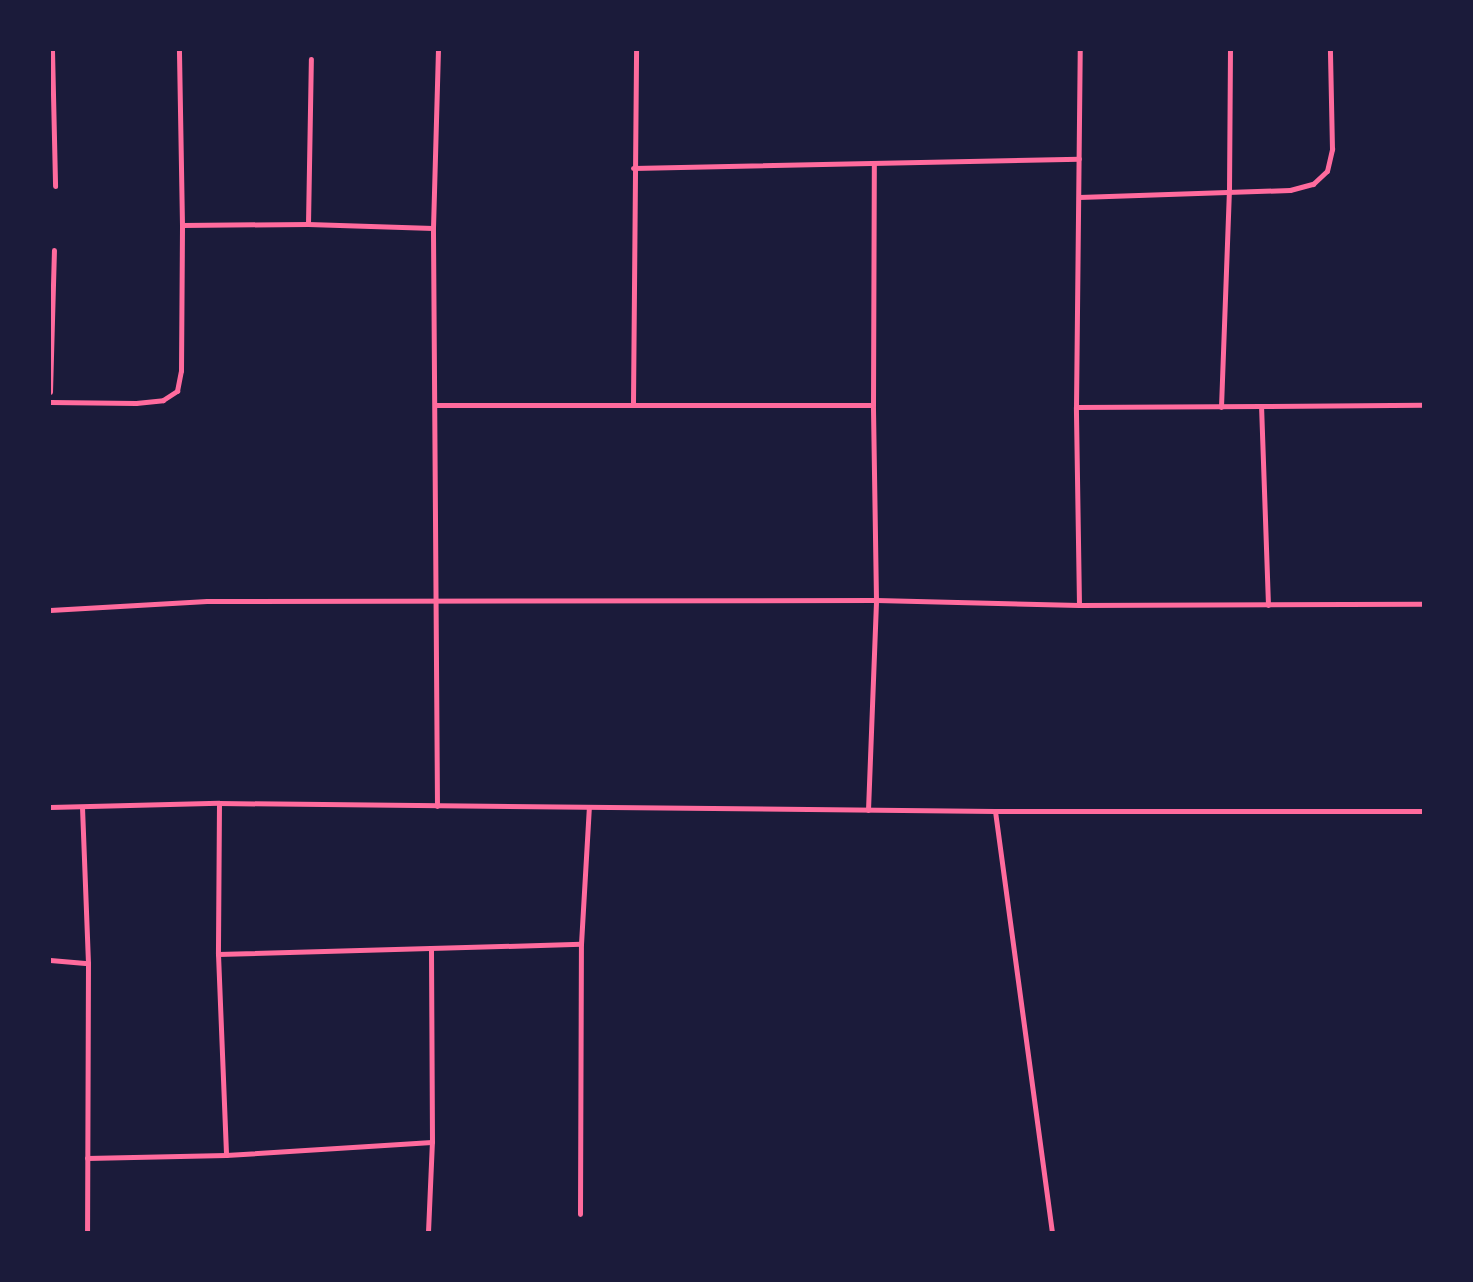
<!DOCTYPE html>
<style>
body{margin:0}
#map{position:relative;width:1473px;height:1282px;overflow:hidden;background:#1b1b3a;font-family:Lato,sans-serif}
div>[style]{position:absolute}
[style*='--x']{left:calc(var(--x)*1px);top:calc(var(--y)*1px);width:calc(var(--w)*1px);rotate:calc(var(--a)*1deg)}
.minor>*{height:5px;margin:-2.5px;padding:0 2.5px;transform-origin:2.5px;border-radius:2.5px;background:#ff6b9d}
span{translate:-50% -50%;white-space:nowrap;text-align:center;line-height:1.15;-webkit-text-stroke:4.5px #1b1b3a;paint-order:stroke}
.frame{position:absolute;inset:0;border:51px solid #1b1b3a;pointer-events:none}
</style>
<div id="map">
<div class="minor">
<div style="--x:52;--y:50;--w:136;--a:88.7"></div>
<div style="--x:633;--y:168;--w:446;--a:-1.2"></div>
<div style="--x:1079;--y:197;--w:211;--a:-1.9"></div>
<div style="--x:1290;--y:190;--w:24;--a:-15"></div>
<div style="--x:1313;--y:184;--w:19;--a:-43"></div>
<div style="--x:1327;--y:171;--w:23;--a:-77"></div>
<div style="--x:1332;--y:149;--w:99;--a:-91.2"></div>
<div style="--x:308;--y:224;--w:165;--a:-89"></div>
<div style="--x:182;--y:225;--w:126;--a:-0.5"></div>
<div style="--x:308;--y:224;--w:125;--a:1.8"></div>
<div style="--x:50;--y:392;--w:142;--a:-88.4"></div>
<div style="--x:50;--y:402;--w:86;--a:0.7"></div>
<div style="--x:136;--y:403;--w:27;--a:-6"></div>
<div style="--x:163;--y:400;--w:17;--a:-33"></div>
<div style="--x:177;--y:391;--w:20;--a:-79"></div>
<div style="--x:181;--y:371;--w:146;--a:-89.6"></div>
<div style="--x:182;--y:225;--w:175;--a:-91"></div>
<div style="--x:633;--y:403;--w:353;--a:-89.5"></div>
<div style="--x:436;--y:405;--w:437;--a:0"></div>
<div style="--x:1076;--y:407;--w:185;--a:-0.3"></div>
<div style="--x:1221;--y:407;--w:215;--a:-87.9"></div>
<div style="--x:1229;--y:192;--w:142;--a:-89.6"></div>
<div style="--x:1079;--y:605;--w:198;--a:-90.9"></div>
<div style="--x:1076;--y:407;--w:357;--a:-89.4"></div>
<div style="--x:1268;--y:605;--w:199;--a:-92"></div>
<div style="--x:1261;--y:406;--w:162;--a:-0.4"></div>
<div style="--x:50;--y:610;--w:157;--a:-3.3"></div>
<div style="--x:207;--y:601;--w:669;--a:-0.09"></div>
<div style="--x:876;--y:600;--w:203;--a:1.4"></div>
<div style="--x:1079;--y:605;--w:344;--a:-0.2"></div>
<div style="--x:219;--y:803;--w:151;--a:90.4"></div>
<div style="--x:218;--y:954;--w:201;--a:87.7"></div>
<div style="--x:437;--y:806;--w:578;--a:-90.4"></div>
<div style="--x:433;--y:228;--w:178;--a:-88.4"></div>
<div style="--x:50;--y:807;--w:169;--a:-1.4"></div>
<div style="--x:219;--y:803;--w:776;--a:0.59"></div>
<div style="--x:995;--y:811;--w:428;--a:0"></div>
<div style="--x:82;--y:807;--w:156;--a:87.8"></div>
<div style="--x:88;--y:963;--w:269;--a:90.2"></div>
<div style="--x:868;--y:810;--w:210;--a:-87.8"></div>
<div style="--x:876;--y:600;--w:195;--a:-90.9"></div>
<div style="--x:873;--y:405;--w:242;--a:-89.8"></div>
<div style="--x:995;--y:811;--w:425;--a:82.3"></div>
<div style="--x:218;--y:954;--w:363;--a:-1.6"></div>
<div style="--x:50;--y:960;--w:38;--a:5"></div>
<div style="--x:87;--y:1158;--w:139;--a:-1.2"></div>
<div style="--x:226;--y:1155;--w:206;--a:-3.6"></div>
<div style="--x:580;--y:1214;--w:270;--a:-89.8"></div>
<div style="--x:581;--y:944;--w:137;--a:-86.7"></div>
<div style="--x:428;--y:1232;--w:90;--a:-87.5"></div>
<div style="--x:432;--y:1142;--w:192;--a:-90.3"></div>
</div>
<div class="frame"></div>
</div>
